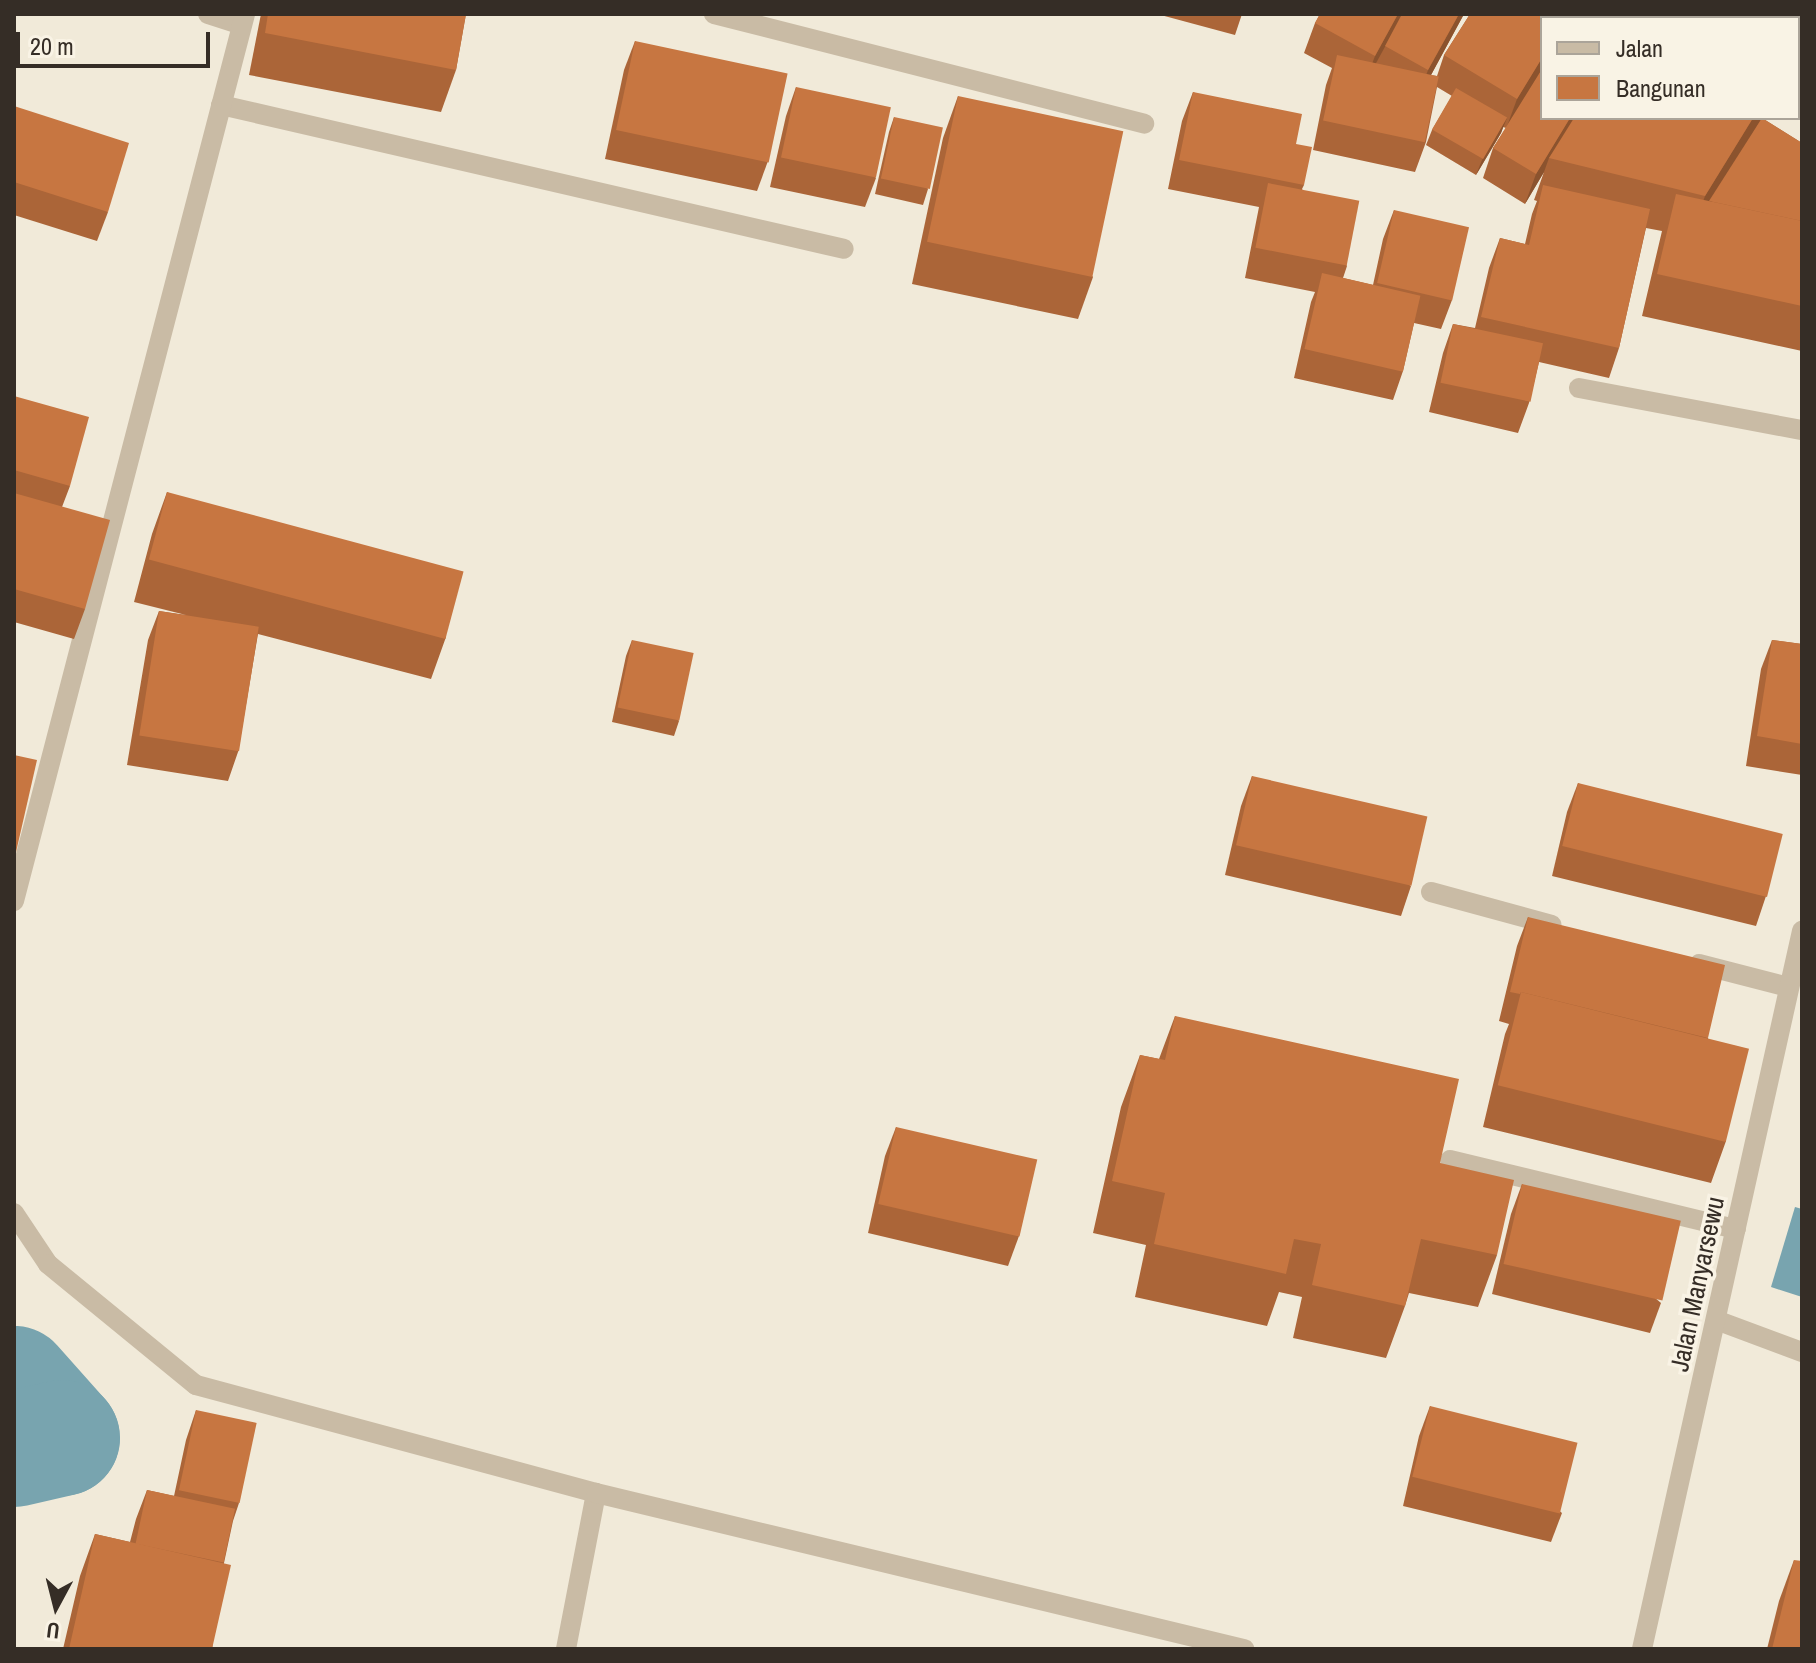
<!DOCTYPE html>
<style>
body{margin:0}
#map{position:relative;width:1816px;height:1663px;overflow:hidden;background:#f1ead9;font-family:"Archivo Narrow",sans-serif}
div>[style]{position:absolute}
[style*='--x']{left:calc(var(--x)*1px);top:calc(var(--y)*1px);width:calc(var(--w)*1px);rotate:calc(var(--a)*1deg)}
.water>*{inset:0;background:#78a4af}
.river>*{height:116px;margin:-58px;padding:0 58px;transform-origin:58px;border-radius:58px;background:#78a4af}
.service>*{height:20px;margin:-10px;padding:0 10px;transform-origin:10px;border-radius:10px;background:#c9bba5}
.minor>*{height:20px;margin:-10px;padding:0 10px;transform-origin:10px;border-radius:10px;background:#c9bba5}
.trunk>*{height:22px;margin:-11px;padding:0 11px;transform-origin:11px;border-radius:11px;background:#66584a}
.wall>*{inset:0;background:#ab6538}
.shaded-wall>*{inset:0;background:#8b532e}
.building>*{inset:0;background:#c77641;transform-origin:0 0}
span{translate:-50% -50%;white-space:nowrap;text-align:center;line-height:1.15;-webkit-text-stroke:7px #f9f3e5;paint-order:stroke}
.street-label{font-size:26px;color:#352d26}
.frame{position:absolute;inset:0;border:16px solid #352d26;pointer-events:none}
.legend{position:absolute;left:1540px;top:16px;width:260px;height:104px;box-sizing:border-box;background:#f9f3e5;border:2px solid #aba499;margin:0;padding:10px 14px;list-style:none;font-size:24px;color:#352d26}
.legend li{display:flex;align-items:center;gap:16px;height:40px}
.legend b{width:40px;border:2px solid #aba499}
.north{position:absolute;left:16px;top:1567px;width:80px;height:80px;-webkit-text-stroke:6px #f9f3e5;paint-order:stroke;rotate:187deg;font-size:22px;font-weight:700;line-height:32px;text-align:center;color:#352d26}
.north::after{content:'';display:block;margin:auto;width:28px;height:36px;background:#352d26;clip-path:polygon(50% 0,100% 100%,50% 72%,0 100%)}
.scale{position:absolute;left:16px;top:32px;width:194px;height:36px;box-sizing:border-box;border:4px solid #352d26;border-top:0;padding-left:10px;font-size:24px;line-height:28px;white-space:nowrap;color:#352d26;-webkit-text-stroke:6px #f9f3e5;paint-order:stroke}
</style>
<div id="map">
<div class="water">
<div style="clip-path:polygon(1795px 1207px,1802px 1209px,1802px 1297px,1771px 1287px)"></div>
</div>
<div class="river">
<div style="--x:14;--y:1384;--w:72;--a:48.4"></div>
<div style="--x:62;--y:1438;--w:49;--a:167.1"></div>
</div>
<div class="service">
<div style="--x:221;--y:105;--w:639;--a:13.01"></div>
<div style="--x:1579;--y:388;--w:227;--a:10.7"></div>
<div style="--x:1431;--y:892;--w:125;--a:15.3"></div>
<div style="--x:1699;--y:964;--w:92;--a:14.5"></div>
<div style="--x:566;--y:1649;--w:159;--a:-79.1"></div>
</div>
<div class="minor">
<div style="--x:208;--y:14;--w:35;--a:18"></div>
<div style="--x:714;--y:14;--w:444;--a:14.3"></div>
<div style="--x:14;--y:901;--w:917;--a:-75.4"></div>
<div style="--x:1450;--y:1160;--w:294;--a:13.6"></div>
<div style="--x:14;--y:1213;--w:61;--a:56.3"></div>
<div style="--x:48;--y:1264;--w:191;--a:39.3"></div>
<div style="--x:196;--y:1385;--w:414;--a:15.1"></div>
<div style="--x:596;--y:1493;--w:667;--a:13.54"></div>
<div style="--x:1716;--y:1320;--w:92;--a:20.4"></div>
<div style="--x:1642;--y:1649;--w:736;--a:-77.44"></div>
</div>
<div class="trunk">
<div style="--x:1700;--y:14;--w:6;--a:39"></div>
<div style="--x:1798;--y:83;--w:4;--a:27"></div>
</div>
<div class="wall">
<div style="clip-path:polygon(261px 14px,466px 14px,456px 70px,441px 112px,249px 75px)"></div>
<div style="clip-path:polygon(1157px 14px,1242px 14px,1235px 35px)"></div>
<div style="clip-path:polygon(1320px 14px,1464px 14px,1431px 75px,1437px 76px,1444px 55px,1470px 14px,1569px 14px,1568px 18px,1542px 18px,1542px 118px,1762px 118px,1802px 143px,1802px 351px,1642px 316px,1662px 231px,1646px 228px,1619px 348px,1609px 378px,1539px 362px,1529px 403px,1518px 433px,1429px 412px,1443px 353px,1453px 324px,1475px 328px,1489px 268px,1500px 238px,1525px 244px,1532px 214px,1537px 201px,1534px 200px,1544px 172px,1525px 204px,1483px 178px,1493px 148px,1506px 128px,1503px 127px,1501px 133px,1476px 175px,1426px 145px,1432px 130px,1452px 96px,1437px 87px,1426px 142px,1415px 172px,1313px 150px,1326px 85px,1332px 68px,1304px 53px,1315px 23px)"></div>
<div style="clip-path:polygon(1785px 14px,1802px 14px,1802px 26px,1798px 24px,1798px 18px,1790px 18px)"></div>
<div style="clip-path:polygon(635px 41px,768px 161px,757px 191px,605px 159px,624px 70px)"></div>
<div style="clip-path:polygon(796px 87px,876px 178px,865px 207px,770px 187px,786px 116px)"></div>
<div style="clip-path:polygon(1193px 92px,1296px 144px,1304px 185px,1302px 189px,1347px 266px,1343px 278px,1373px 285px,1383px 239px,1394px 210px,1452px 300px,1441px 329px,1414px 323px,1403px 371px,1393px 400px,1294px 378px,1311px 302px,1315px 292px,1245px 278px,1259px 207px,1168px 189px,1182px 121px)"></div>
<div style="clip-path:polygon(958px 96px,1093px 277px,1078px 319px,912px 284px,943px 138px)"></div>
<div style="clip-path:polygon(14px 106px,108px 212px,97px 241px,14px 215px)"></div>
<div style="clip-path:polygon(894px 117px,928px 189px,923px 205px,875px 194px,889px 132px)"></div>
<div style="clip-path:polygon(14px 396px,70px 486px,62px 507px,85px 609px,74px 639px,14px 622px)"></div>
<div style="clip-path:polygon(167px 492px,446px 637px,431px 679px,258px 634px,238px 752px,228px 781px,127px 765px,148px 640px,159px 611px,186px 615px,134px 602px,152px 534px)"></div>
<div style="clip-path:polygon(632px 640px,679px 721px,674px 736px,612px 722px,626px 656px)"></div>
<div style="clip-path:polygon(1772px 640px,1802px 644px,1802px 775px,1746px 766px,1761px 669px)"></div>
<div style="clip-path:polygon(1252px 776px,1411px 886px,1401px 916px,1225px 875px,1241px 806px)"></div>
<div style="clip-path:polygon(1578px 783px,1766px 896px,1756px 926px,1552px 876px,1567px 812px)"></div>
<div style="clip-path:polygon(1528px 917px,1708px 1038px,1726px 1141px,1711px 1183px,1483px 1127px,1505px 1034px,1509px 1024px,1499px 1021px,1517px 946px)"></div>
<div style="clip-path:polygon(1175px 1016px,1440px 1163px,1497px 1255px,1478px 1307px,1409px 1293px,1405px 1306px,1386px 1358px,1293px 1338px,1302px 1297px,1279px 1292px,1267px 1326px,1135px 1297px,1146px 1245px,1093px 1233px,1121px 1107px,1140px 1055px,1159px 1059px)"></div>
<div style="clip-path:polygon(896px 1127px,1019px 1236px,1008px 1266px,868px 1233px,885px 1156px)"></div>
<div style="clip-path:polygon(1522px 1184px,1661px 1303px,1650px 1333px,1492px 1294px,1511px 1214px)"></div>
<div style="clip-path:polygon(1430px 1406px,1562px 1513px,1551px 1542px,1403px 1506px,1419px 1436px)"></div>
<div style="clip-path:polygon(196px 1410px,239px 1503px,233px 1521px,224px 1563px,212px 1649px,63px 1649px,80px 1576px,95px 1534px,130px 1542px,136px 1519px,147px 1490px,174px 1496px,186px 1440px)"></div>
<div style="clip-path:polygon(1794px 1560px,1802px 1649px,1767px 1649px,1779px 1601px)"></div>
</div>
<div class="shaded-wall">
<div style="clip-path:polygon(1398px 14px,1403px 14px,1364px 85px,1375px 56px)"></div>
<div style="clip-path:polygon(1459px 14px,1464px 14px,1418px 99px,1428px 70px)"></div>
<div style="clip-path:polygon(1542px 58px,1542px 70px,1506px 129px,1517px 99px)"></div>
<div style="clip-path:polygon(1507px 118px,1501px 133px,1476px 175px,1482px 160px)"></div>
<div style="clip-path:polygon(1570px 118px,1578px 118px,1549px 158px,1544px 172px,1525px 204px,1536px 174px)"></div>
<div style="clip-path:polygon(1753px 118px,1762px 118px,1690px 238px,1705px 196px)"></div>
</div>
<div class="building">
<div style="clip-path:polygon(268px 14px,466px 14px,456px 70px,265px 33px)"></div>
<div style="clip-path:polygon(1320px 14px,1398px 14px,1375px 56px,1315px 23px)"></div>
<div style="clip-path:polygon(1402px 14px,1459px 14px,1428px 70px,1385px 46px)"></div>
<div style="clip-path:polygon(1470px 14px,1569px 14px,1567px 18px,1542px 18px,1542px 58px,1517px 99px,1444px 55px)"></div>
<div style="left:1576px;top:14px;width:58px;height:5px"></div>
<div style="clip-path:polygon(1638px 14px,1667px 14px,1674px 18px,1635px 18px)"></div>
<div style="left:635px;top:41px;width:156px;height:91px;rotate:12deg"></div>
<div style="left:1337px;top:55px;width:104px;height:67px;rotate:12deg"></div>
<div style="clip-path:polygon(1542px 69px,1542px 118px,1570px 118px,1536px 174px,1493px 148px)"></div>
<div style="left:796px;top:87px;width:97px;height:72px;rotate:12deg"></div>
<div style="left:1456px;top:88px;width:59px;height:48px;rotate:30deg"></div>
<div style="clip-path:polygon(1193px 92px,1302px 114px,1296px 144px,1312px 147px,1304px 185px,1179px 160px)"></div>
<div style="left:958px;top:96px;width:169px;height:149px;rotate:12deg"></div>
<div style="clip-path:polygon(14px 106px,129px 143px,108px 212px,14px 182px)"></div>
<div style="left:894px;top:117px;width:50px;height:63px;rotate:12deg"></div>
<div style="clip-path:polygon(1574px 118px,1753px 118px,1705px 196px,1549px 158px)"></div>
<div style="clip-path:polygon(1762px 118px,1802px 143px,1802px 221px,1709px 201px)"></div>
<div style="left:1268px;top:183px;width:93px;height:66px;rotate:11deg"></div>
<div style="clip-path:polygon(1543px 185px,1650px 209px,1619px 348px,1481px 317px,1500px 238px,1529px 245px)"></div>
<div style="clip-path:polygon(1676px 194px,1802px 221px,1802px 306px,1657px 274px)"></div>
<div style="left:1394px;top:210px;width:77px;height:75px;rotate:13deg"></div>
<div style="left:1322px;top:273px;width:101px;height:78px;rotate:13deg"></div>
<div style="left:1453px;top:324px;width:92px;height:60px;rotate:12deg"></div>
<div style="clip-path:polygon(14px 396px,89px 417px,70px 486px,14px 470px)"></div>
<div style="left:167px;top:492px;width:307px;height:70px;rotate:15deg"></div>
<div style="clip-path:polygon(14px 493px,110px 520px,85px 609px,14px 589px)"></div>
<div style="left:159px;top:611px;width:101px;height:126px;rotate:9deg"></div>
<div style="left:632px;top:640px;width:63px;height:69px;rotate:12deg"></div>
<div style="clip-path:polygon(1772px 640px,1802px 644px,1802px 744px,1757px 736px)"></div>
<div style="clip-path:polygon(14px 755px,37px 760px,14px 861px)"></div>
<div style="left:1252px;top:776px;width:180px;height:71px;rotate:13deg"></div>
<div style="left:1578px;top:783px;width:211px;height:65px;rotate:14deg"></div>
<div style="clip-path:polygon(1528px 917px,1725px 965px,1708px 1038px,1521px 992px,1520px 994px,1510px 992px)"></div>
<div style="left:1521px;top:992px;width:235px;height:96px;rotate:14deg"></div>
<div style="clip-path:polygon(1175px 1016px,1459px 1079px,1440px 1163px,1514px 1180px,1497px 1255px,1421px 1239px,1405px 1306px,1312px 1285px,1321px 1244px,1294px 1239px,1286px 1274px,1154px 1244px,1165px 1193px,1112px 1181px,1140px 1055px,1165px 1060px)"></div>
<div style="left:896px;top:1127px;width:145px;height:79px;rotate:13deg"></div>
<div style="left:1522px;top:1184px;width:163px;height:82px;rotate:13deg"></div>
<div style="left:1430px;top:1406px;width:152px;height:73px;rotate:14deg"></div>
<div style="left:196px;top:1410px;width:62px;height:82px;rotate:12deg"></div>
<div style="left:147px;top:1490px;width:90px;height:55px;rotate:12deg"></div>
<div style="clip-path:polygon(95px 1534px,231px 1565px,212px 1649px,69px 1649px)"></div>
<div style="clip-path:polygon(1794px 1560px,1802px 1561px,1802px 1649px,1772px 1649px)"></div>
</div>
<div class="street-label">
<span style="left:1697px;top:1284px;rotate:-78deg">Jalan Manyarsewu</span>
</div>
<div class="frame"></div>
<ul class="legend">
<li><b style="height:10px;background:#c9bba5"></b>Jalan</li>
<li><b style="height:22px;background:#c77641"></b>Bangunan</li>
</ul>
<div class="north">U</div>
<div class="scale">20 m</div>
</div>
